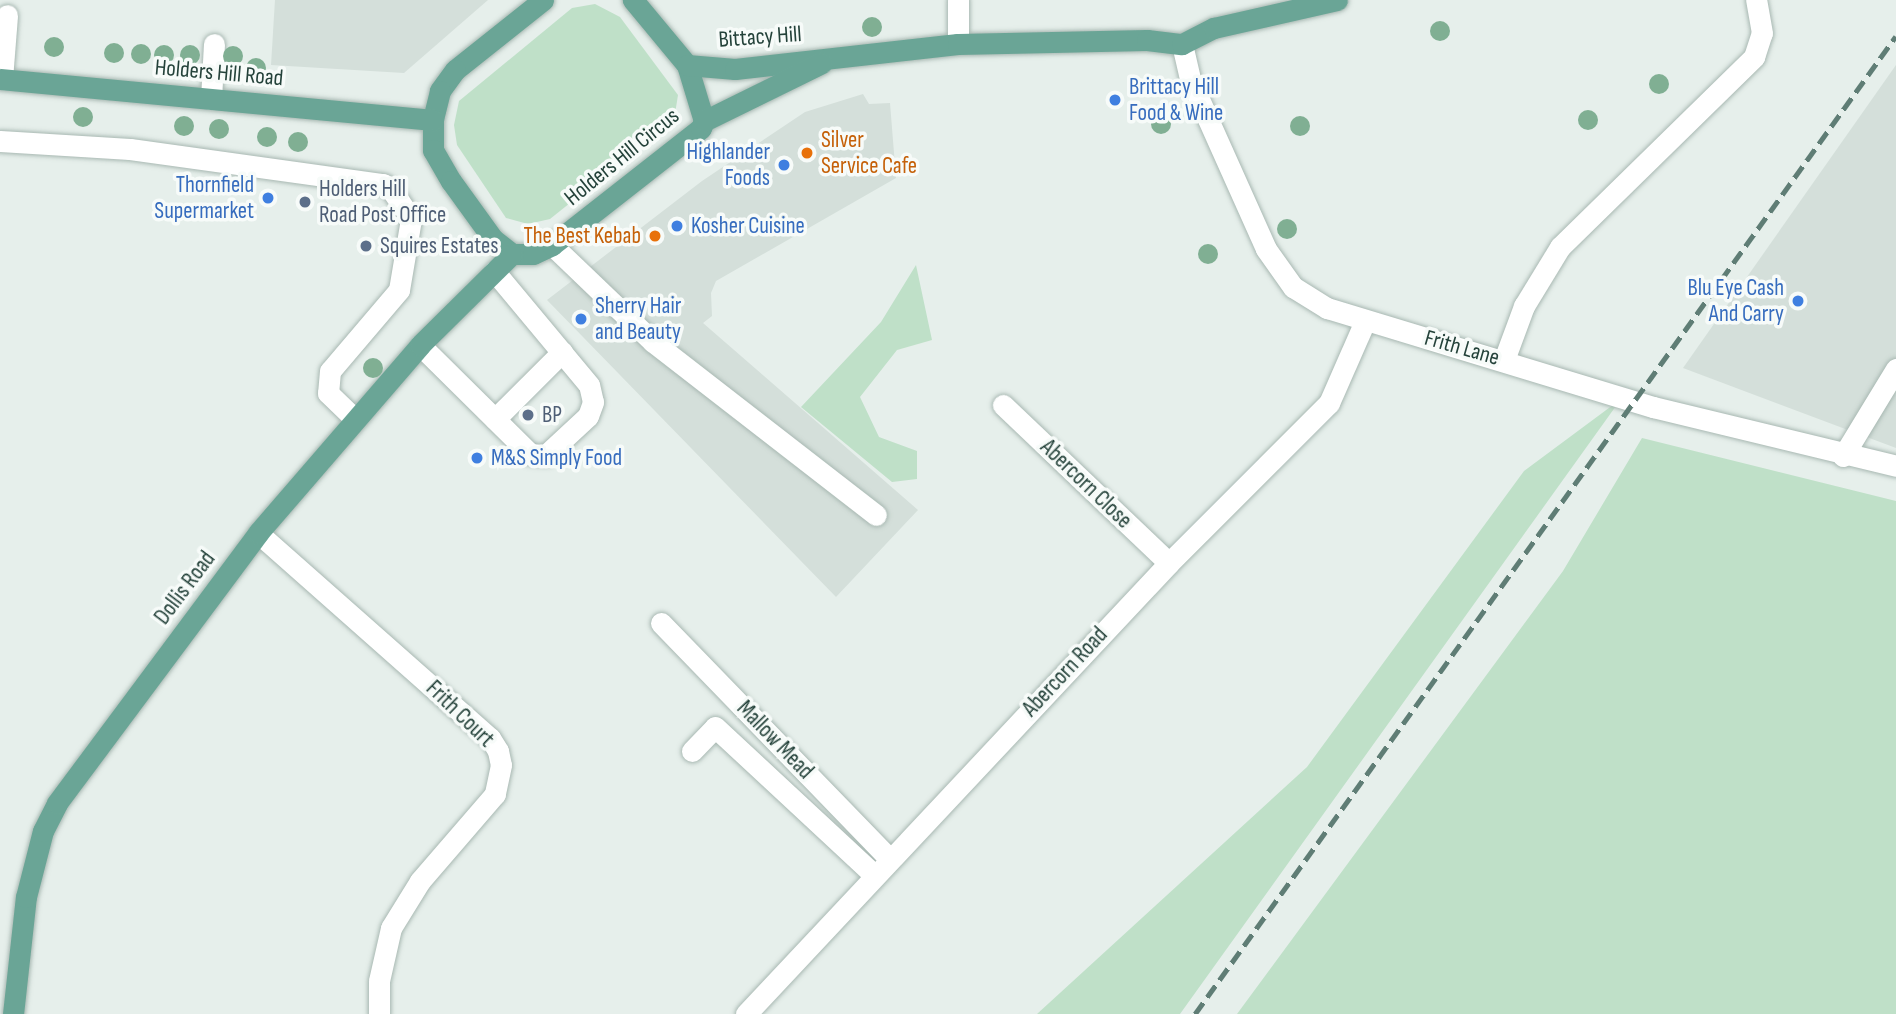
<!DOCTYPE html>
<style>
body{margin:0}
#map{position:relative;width:1896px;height:1014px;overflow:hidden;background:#e6efeb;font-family:"Sofia Sans Condensed",sans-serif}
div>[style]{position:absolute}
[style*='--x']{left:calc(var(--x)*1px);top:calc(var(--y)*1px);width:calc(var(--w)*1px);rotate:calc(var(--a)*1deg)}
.built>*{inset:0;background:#d4dfda}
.green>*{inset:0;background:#bfe0c8}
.roads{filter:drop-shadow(0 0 2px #a8b8b2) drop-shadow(0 0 2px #a8b8b2)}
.minor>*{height:21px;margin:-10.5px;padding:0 10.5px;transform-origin:10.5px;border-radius:10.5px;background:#fff}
.major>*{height:21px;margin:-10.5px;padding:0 10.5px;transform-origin:10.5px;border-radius:10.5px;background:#6aa596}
.rail>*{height:5px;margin-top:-2.5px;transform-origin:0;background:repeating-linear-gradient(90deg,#5f7d75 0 14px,transparent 0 21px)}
.trees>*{width:20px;height:20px;margin:-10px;border-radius:50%;background:#80af93}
.dots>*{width:19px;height:19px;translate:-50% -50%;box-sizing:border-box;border:4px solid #f7fbf9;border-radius:50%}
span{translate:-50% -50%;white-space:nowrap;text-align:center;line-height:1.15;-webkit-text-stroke:7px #f7fbf9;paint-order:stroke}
.street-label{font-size:23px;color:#24423a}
.shop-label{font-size:23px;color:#366cbe}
.left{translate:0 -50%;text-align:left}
.right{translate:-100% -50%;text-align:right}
.food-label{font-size:23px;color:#c56008}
.service-label{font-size:23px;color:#4e5e75}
</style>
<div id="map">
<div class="built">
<div style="clip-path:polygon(275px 0,488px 0,404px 73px,271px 65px)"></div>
<div style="clip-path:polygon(1896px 65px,1896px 448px,1683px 368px)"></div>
<div style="clip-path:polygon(863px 94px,869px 104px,890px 103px,896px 178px,716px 281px,711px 293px,712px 316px,703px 323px,918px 510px,836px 597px,547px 300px,702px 181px,805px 112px)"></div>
</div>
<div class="green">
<div style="clip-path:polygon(595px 4px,620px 17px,678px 95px,674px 120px,550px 219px,528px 224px,506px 218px,457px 145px,454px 125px,459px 101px,572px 8px)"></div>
<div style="clip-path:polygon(916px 265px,932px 340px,897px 350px,860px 397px,879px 437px,917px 451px,917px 479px,892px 482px,801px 407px,881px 322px)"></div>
<div style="clip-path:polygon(1621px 399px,1180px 1014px,1037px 1014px,1307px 767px,1524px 471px)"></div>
<div style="clip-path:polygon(1642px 438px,1896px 501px,1896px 1014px,1237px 1014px,1563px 571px)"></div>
</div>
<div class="roads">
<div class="minor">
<div style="--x:958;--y:0;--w:44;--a:90"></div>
<div style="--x:1182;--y:44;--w:36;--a:77"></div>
<div style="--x:1190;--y:79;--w:186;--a:65.9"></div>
<div style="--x:1266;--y:249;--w:47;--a:54.6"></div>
<div style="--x:1293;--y:287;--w:40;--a:32"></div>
<div style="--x:1327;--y:308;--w:341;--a:16.9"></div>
<div style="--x:1653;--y:407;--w:250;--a:13.6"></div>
<div style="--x:2;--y:79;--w:64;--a:-85.5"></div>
<div style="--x:211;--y:99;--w:55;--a:-86.9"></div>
<div style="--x:0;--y:141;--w:130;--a:3.5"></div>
<div style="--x:130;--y:149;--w:255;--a:7.9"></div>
<div style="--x:383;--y:184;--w:9;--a:32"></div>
<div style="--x:391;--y:189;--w:36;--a:56"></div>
<div style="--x:411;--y:219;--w:72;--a:99.6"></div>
<div style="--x:399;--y:290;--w:106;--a:130.4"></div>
<div style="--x:330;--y:371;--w:22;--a:95"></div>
<div style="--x:328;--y:393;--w:36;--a:44"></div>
<div style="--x:552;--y:245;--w:140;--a:43.8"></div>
<div style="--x:653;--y:342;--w:282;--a:37.8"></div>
<div style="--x:420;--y:345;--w:155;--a:44.7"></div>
<div style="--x:530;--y:454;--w:16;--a:4"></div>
<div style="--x:546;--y:455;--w:57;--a:-42.9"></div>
<div style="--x:588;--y:416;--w:15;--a:-70"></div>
<div style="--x:593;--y:402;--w:17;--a:-103"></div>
<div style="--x:589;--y:385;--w:148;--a:-129.8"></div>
<div style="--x:1504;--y:360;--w:58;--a:-69.7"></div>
<div style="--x:1524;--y:306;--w:69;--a:-58.6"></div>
<div style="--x:1560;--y:247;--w:272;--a:-44.4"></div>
<div style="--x:1754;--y:57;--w:25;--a:-72"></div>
<div style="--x:1762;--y:33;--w:34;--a:-100"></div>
<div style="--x:1003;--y:405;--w:229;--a:43.6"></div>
<div style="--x:495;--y:419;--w:95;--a:-45"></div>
<div style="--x:1843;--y:456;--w:102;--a:-58.7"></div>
<div style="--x:258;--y:533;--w:310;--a:41.5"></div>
<div style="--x:490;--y:738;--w:15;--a:58"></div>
<div style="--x:498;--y:751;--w:14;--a:78"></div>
<div style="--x:501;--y:765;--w:30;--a:102"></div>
<div style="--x:495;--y:794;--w:115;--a:130.8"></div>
<div style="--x:420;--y:881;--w:55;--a:121.7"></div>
<div style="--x:391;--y:928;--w:54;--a:102.8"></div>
<div style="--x:379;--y:981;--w:33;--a:90"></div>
<div style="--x:661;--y:623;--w:327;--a:45.9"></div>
<div style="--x:692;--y:751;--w:33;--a:-46"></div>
<div style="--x:715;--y:727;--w:217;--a:42.9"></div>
<div style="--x:746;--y:1014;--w:618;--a:-46.83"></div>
<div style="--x:1169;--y:563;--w:226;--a:-45"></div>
<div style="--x:1329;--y:403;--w:90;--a:-66.3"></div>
</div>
<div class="major">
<div style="--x:543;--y:0;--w:112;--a:141.5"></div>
<div style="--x:455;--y:70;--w:26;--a:126"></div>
<div style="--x:440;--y:91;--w:30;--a:104"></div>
<div style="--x:433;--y:120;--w:30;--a:90"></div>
<div style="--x:433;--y:150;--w:36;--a:60"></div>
<div style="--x:451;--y:181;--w:72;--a:54.1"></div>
<div style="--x:493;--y:239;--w:24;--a:38"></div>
<div style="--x:512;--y:254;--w:21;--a:0"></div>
<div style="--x:533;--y:254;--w:21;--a:-25"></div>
<div style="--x:552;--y:245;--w:189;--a:-38.1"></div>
<div style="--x:701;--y:128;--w:8;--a:-67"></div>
<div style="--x:704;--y:121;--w:59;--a:-106.9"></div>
<div style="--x:687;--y:65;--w:85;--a:-129.7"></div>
<div style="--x:687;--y:65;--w:48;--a:4.8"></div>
<div style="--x:735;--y:69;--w:224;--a:-6.4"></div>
<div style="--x:958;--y:44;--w:189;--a:-1.2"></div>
<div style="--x:1147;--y:40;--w:35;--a:7"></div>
<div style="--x:1182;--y:44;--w:36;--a:-27"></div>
<div style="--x:1214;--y:28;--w:126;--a:-12.8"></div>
<div style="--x:0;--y:79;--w:435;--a:5.4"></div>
<div style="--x:704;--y:121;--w:131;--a:-26.2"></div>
<div style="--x:13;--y:1014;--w:118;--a:-83.7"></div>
<div style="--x:26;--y:897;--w:68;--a:-75.6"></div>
<div style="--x:43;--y:831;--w:31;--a:-63"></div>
<div style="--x:57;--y:803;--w:337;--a:-53.3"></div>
<div style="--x:258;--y:533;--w:248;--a:-49.2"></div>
<div style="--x:420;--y:345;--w:129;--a:-44.7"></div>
</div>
</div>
<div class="rail">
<div style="--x:1195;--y:1014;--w:1203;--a:-54.37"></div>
</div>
<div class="trees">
<div style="left:872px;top:27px"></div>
<div style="left:1440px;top:31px"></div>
<div style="left:54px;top:47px"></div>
<div style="left:114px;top:53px"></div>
<div style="left:141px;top:54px"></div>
<div style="left:164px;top:55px"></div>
<div style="left:190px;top:55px"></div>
<div style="left:233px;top:56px"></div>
<div style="left:256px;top:68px"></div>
<div style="left:1659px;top:84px"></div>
<div style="left:83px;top:117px"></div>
<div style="left:1588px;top:120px"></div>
<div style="left:1161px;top:124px"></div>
<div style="left:184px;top:126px"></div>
<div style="left:1300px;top:126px"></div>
<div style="left:219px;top:129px"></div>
<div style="left:267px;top:137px"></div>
<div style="left:298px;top:142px"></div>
<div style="left:1287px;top:229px"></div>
<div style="left:1208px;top:254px"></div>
<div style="left:373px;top:368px"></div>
</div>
<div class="dots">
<div style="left:1115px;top:100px;background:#3f7fe0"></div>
<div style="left:807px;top:153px;background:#e8710a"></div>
<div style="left:784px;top:165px;background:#3f7fe0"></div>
<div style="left:268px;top:198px;background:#3f7fe0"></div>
<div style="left:305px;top:202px;background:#5c6f8a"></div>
<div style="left:677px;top:226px;background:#3f7fe0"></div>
<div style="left:655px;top:236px;background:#e8710a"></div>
<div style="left:366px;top:246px;background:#5c6f8a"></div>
<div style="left:1798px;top:301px;background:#3f7fe0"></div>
<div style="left:581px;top:319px;background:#3f7fe0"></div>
<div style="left:528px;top:415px;background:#5c6f8a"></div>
<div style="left:477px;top:458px;background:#3f7fe0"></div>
</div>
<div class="street-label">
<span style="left:760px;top:37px;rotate:-4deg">Bittacy Hill</span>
<span style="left:219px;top:73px;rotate:5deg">Holders Hill Road</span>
<span style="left:622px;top:157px;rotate:-39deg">Holders Hill Circus</span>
<span style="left:1462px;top:348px;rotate:16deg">Frith Lane</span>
<span style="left:1086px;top:484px;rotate:44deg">Abercorn Close</span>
<span style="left:185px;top:588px;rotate:-53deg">Dollis Road</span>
<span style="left:1065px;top:672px;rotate:-47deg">Abercorn Road</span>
<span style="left:460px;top:714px;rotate:44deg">Frith Court</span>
<span style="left:775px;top:740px;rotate:46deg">Mallow Mead</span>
</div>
<div class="shop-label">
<span class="left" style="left:1129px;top:100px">Brittacy Hill<br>Food &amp; Wine</span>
<span class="right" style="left:770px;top:165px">Highlander<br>Foods</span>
<span class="right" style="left:254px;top:198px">Thornfield<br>Supermarket</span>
<span class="left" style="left:691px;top:226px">Kosher Cuisine</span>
<span class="right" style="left:1784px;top:301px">Blu Eye Cash<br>And Carry</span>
<span class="left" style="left:595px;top:319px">Sherry Hair<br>and Beauty</span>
<span class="left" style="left:491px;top:458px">M&amp;S Simply Food</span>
</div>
<div class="food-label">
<span class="left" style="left:821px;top:153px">Silver<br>Service Cafe</span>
<span class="right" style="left:641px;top:236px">The Best Kebab</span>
</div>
<div class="service-label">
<span class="left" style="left:319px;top:202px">Holders Hill<br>Road Post Office</span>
<span class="left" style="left:380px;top:246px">Squires Estates</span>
<span class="left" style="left:542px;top:415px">BP</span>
</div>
</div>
